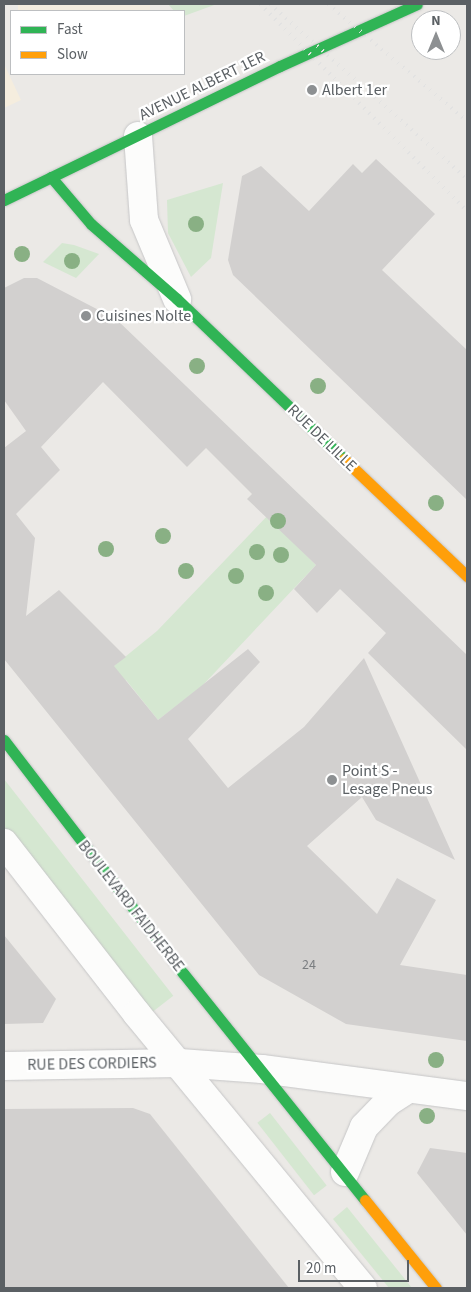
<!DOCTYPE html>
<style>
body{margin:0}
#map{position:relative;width:471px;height:1292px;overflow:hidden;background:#ebe9e6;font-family:"Source Sans 3",sans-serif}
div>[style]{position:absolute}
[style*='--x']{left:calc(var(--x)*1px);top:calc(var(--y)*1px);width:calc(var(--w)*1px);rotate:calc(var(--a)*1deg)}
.commercial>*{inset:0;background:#f5edde;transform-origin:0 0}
.green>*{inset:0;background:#d5e7d1;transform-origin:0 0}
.building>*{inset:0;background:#d2d0cf}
.roads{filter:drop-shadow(0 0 1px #c6c6c7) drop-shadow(0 0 1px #c6c6c7)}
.street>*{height:28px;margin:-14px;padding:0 14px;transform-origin:14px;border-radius:14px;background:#fcfcfb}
.fast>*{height:11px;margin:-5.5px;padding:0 5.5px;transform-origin:5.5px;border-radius:5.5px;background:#30b455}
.slow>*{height:11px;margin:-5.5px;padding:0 5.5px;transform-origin:5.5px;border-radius:5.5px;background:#ff9f0a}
.rail>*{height:4px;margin-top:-2px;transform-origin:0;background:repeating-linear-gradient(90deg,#e2e2e2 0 1px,transparent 0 7px)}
.trees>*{width:16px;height:16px;margin:-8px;border-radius:50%;background:#89b084}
.dots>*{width:14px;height:14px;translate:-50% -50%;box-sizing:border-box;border:2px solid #fff;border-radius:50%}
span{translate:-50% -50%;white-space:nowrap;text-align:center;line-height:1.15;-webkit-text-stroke:4.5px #fff;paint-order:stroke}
.number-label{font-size:14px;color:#7a7d80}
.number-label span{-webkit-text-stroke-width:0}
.street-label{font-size:16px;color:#5b6064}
.poi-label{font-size:16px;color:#5b6064}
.left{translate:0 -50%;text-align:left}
.frame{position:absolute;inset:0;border:5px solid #5b6064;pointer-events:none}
.legend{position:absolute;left:10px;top:10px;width:175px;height:65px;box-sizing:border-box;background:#fff;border:1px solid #bdbfc1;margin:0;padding:6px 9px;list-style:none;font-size:15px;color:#5b6064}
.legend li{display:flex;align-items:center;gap:10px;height:25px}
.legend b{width:25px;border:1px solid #bdbfc1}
.north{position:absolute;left:411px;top:10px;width:50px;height:50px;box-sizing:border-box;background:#fff;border:1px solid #bdbfc1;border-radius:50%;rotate:0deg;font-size:14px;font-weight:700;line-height:20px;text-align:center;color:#5b6064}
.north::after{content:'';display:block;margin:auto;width:18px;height:22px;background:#8d9092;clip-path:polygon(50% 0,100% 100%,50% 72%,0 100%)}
.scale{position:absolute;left:298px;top:1260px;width:111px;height:22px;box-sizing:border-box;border:2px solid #5b6064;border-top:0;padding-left:6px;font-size:15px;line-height:18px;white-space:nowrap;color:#5b6064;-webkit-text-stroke:4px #fff;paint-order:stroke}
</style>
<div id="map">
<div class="commercial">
<div style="left:18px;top:4px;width:132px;height:8px"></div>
<div style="clip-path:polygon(4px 64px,21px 100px,4px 108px)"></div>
</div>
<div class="green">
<div style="clip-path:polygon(168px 4px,217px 4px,184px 16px,184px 11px,174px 11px)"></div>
<div style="clip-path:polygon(223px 183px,211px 258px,191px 277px,168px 233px,167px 200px)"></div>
<div style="clip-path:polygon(62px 243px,74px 245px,99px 254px,76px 278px,43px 262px)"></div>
<div style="clip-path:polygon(293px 489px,329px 523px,303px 552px,316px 565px,202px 686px,158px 720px,126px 680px,106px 696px,94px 682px,157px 631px)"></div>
<div style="left:4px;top:779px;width:275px;height:29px;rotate:52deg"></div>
<div style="left:270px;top:1113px;width:92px;height:16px;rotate:52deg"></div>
<div style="clip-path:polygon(347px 1207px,412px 1288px,389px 1288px,333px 1219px)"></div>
</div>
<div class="building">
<div style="clip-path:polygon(376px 159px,435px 214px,382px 270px,467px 350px,467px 500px,233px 275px,228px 260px,242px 176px,261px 166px,309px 211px,353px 164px,362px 173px)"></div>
<div style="clip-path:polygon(24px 278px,37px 278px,116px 319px,467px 655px,467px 750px,368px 653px,386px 633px,340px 589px,317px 613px,294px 589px,316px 565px,247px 499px,252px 494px,206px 448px,187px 467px,103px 382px,41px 447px,60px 470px,16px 514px,35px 538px,26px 616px,59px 590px,126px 657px,114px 666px,158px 720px,248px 649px,260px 662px,188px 739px,228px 788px,304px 727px,364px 658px,455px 860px,376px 820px,362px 797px,307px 846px,377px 914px,397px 878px,436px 900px,400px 965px,467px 975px,467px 1041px,346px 1024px,259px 975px,4px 659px,4px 448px,26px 431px,4px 400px,4px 288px)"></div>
<div style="clip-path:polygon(4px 935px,56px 999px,43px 1023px,4px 1024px)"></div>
<div style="clip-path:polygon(133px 1108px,150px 1114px,289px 1288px,4px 1288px,4px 1109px)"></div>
<div style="clip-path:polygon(430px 1148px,467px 1153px,467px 1235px,417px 1173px)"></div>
</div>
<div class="roads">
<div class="street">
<div style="--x:138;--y:136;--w:84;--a:85.9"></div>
<div style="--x:144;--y:220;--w:86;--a:67.3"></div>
<div style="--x:4;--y:843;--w:217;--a:52.1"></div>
<div style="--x:137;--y:1014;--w:355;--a:50.5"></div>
<div style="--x:4;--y:1066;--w:176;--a:-1"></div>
<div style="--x:180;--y:1063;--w:82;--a:4.2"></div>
<div style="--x:262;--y:1069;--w:207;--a:7.5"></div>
<div style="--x:345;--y:1172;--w:49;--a:-67.1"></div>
<div style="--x:364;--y:1127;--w:35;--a:-46"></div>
<div style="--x:388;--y:1102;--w:24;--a:-33"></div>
</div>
<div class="fast">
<div style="--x:51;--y:177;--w:62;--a:49.6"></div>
<div style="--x:91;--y:224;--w:114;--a:41.1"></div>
<div style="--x:177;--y:299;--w:231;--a:43.8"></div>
<div style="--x:4;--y:200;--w:307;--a:-25.9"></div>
<div style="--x:280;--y:66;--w:150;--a:-24.3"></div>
<div style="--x:4;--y:740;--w:294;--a:52.5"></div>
<div style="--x:183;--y:973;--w:291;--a:51.3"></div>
</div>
<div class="slow">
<div style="--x:344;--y:459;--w:170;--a:43.6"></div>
<div style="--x:365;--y:1200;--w:113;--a:51.1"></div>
</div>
</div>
<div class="rail">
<div style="--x:260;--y:4;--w:293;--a:45"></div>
<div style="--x:270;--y:4;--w:264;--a:41.6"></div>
<div style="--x:328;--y:4;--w:182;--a:40.1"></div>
</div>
<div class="trees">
<div style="left:196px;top:224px"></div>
<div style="left:22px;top:254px"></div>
<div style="left:72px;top:261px"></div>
<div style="left:197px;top:366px"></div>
<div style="left:318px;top:386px"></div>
<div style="left:436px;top:503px"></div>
<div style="left:278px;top:521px"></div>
<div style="left:163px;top:536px"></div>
<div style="left:106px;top:549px"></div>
<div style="left:257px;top:552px"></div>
<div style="left:281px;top:555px"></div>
<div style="left:186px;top:571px"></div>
<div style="left:236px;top:576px"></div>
<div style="left:266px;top:593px"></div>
<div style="left:436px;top:1060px"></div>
<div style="left:427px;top:1116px"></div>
</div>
<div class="dots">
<div style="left:312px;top:90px;background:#8d9092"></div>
<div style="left:86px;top:316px;background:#8d9092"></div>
<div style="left:332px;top:780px;background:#8d9092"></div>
</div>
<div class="number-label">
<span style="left:309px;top:965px">24</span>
</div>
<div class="street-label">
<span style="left:202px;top:86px;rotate:-26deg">AVENUE ALBERT 1ER</span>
<span style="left:322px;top:438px;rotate:44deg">RUE DE LILLE</span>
<span style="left:131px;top:906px;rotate:52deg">BOULEVARD FAIDHERBE</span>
<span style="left:92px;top:1064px;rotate:-1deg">RUE DES CORDIERS</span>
</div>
<div class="poi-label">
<span class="left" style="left:322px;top:90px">Albert 1er</span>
<span class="left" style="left:96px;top:316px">Cuisines Nolte</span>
<span class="left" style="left:342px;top:780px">Point S -<br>Lesage Pneus</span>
</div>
<div class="frame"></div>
<ul class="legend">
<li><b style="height:6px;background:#30b455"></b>Fast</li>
<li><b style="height:6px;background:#ff9f0a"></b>Slow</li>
</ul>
<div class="north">N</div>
<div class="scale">20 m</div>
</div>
